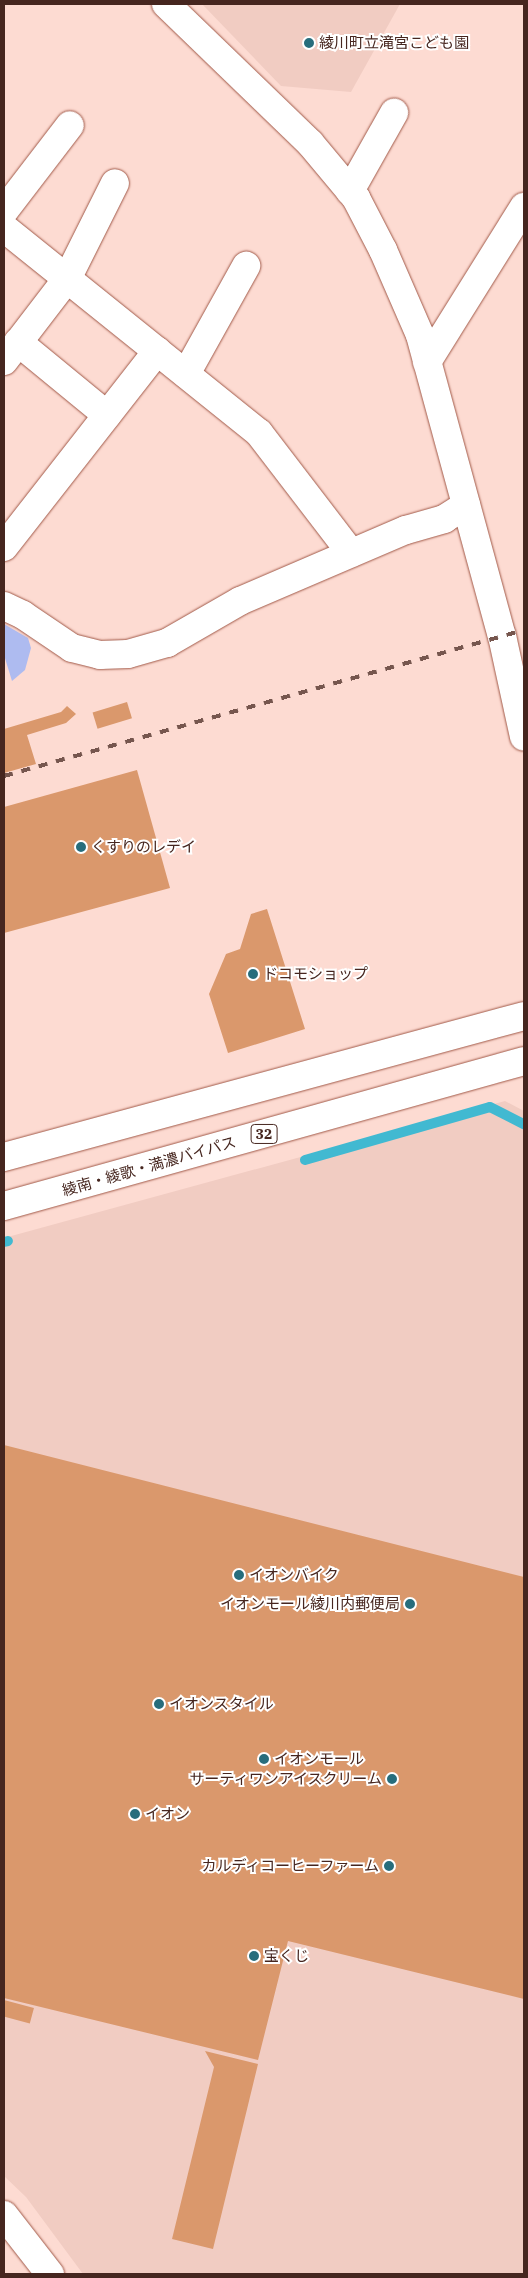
<!DOCTYPE html>
<meta charset="utf-8">
<style>
body{margin:0}
#map{position:relative;width:528px;height:2278px;overflow:hidden;background:#fddbd2;font-family:"IBM Plex Serif","Noto Sans JP",serif}
div>[style]{position:absolute}
[style*='--x']{left:calc(var(--x)*1px);top:calc(var(--y)*1px);width:calc(var(--w)*1px);rotate:calc(var(--a)*1deg)}
.built>*{inset:0;background:#f1ccc2}
.green>*{inset:0;background:#aebbf0}
.stream>*{height:10px;margin:-5px;padding:0 5px;transform-origin:5px;border-radius:5px;background:#41b9d1}
.building>*{inset:0;background:#da986c;transform-origin:0 0}
.roads{filter:drop-shadow(0 0 1px #a15948) drop-shadow(0 0 1px #a15948)}
.minor>*{height:28px;margin:-14px;padding:0 14px;transform-origin:14px;border-radius:14px;background:#fff}
.tertiary>*{height:28px;margin:-14px;padding:0 14px;transform-origin:14px;border-radius:14px;background:#fff}
.trunk>*{height:28px;margin:-14px;padding:0 14px;transform-origin:14px;border-radius:14px;background:#fff}
.rail>*{height:4px;margin-top:-2px;transform-origin:0;background:repeating-linear-gradient(90deg,#76564e 0 9px,transparent 0 18px)}
.dots>*{width:14px;height:14px;translate:-50% -50%;box-sizing:border-box;border:2px solid #fff;border-radius:50%}
span{translate:-50% -50%;white-space:nowrap;text-align:center;line-height:1.15;-webkit-text-stroke:4px #fff;paint-order:stroke}
.shield-label span{padding:1px 4px;background:#fff;border:1px solid;border-radius:4px;-webkit-text-stroke-width:0}
.shield-label{font-size:14px;color:#46261f;font-weight:700}
.poi-label{font-size:15px;color:#46261f}
.left{translate:0 -50%;text-align:left}
.right{translate:-100% -50%;text-align:right}
.street-label{font-size:15px;color:#46261f}
.frame{position:absolute;inset:0;border:5px solid #46261f;pointer-events:none}
</style>
<div id="map">
<div class="built">
<div style="clip-path:polygon(202px 4px,400px 4px,351px 92px,281px 86px)"></div>
<div style="clip-path:polygon(505px 1101px,524px 1111px,524px 2274px,83px 2274px,26px 2197px,4px 2176px,4px 1238px)"></div>
</div>
<div class="green">
<div style="clip-path:polygon(4px 624px,28px 638px,31px 648px,25px 670px,12px 681px,4px 655px)"></div>
</div>
<div class="stream">
<div style="--x:305;--y:1160;--w:192;--a:-16"></div>
<div style="--x:490;--y:1107;--w:38;--a:27"></div>
<div style="--x:4;--y:1242;--w:4;--a:-14"></div>
</div>
<div class="building">
<div style="left:127px;top:702px;width:17px;height:36px;rotate:73deg"></div>
<div style="clip-path:polygon(67px 706px,76px 714px,66px 723px,27px 735px,36px 764px,4px 773px,4px 729px,61px 712px)"></div>
<div style="clip-path:polygon(137px 770px,170px 888px,4px 933px,4px 807px)"></div>
<div style="clip-path:polygon(267px 909px,305px 1029px,228px 1053px,209px 994px,226px 954px,240px 949px,251px 914px)"></div>
<div style="clip-path:polygon(4px 1445px,524px 1577px,524px 1999px,288px 1941px,258px 2060px,4px 1998px)"></div>
<div style="left:4px;top:2000px;width:31px;height:16px;rotate:15deg"></div>
<div style="clip-path:polygon(205px 2051px,258px 2064px,213px 2249px,172px 2239px,214px 2067px)"></div>
</div>
<div class="roads">
<div class="minor">
<div style="--x:350;--y:191;--w:90;--a:-60.6"></div>
<div style="--x:4;--y:211;--w:108;--a:-52.5"></div>
<div style="--x:4;--y:228;--w:327;--a:38.8"></div>
<div style="--x:259;--y:433;--w:151;--a:52.5"></div>
<div style="--x:18;--y:342;--w:115;--a:39.4"></div>
<div style="--x:4;--y:361;--w:103;--a:-52.5"></div>
<div style="--x:67;--y:279;--w:107;--a:-63.4"></div>
<div style="--x:427;--y:362;--w:183;--a:-58"></div>
<div style="--x:186;--y:374;--w:124;--a:-60.9"></div>
<div style="--x:4;--y:547;--w:249;--a:-52"></div>
</div>
<div class="tertiary">
<div style="--x:166;--y:4;--w:200;--a:44"></div>
<div style="--x:310;--y:143;--w:72;--a:50.1"></div>
<div style="--x:356;--y:198;--w:59;--a:62.6"></div>
<div style="--x:383;--y:250;--w:93;--a:66.5"></div>
<div style="--x:420;--y:335;--w:312;--a:74.8"></div>
<div style="--x:502;--y:636;--w:103;--a:77.7"></div>
<div style="--x:4;--y:606;--w:21;--a:25"></div>
<div style="--x:23;--y:615;--w:59;--a:34"></div>
<div style="--x:72;--y:648;--w:29;--a:14"></div>
<div style="--x:100;--y:655;--w:28;--a:-2"></div>
<div style="--x:128;--y:654;--w:41;--a:-15.8"></div>
<div style="--x:167;--y:643;--w:84;--a:-29.9"></div>
<div style="--x:240;--y:601;--w:181;--a:-23.2"></div>
<div style="--x:406;--y:530;--w:40;--a:-16"></div>
<div style="--x:444;--y:519;--w:26;--a:-32"></div>
<div style="--x:4;--y:2215;--w:75;--a:52.1"></div>
</div>
<div class="trunk">
<div style="--x:4;--y:1157;--w:539;--a:-15.17"></div>
<div style="--x:4;--y:1206;--w:540;--a:-15.58"></div>
</div>
</div>
<div class="rail">
<div style="--x:4;--y:776;--w:540;--a:-15.68"></div>
</div>
<div class="dots">
<div style="left:309px;top:43px;background:#276d7c"></div>
<div style="left:81px;top:847px;background:#276d7c"></div>
<div style="left:253px;top:974px;background:#276d7c"></div>
<div style="left:239px;top:1575px;background:#276d7c"></div>
<div style="left:410px;top:1604px;background:#276d7c"></div>
<div style="left:159px;top:1704px;background:#276d7c"></div>
<div style="left:264px;top:1759px;background:#276d7c"></div>
<div style="left:392px;top:1779px;background:#276d7c"></div>
<div style="left:135px;top:1814px;background:#276d7c"></div>
<div style="left:389px;top:1866px;background:#276d7c"></div>
<div style="left:254px;top:1956px;background:#276d7c"></div>
</div>
<div class="shield-label">
<span style="left:264px;top:1134px">32</span>
</div>
<div class="poi-label">
<span class="left" style="left:319px;top:43px">綾川町立滝宮こども園</span>
<span class="left" style="left:91px;top:847px">くすりのレデイ</span>
<span class="left" style="left:263px;top:974px">ドコモショップ</span>
<span class="left" style="left:249px;top:1575px">イオンバイク</span>
<span class="right" style="left:400px;top:1604px">イオンモール綾川内郵便局</span>
<span class="left" style="left:169px;top:1704px">イオンスタイル</span>
<span class="left" style="left:274px;top:1759px">イオンモール</span>
<span class="right" style="left:382px;top:1779px">サーティワンアイスクリーム</span>
<span class="left" style="left:145px;top:1814px">イオン</span>
<span class="right" style="left:379px;top:1866px">カルディコーヒーファーム</span>
<span class="left" style="left:264px;top:1956px">宝くじ</span>
</div>
<div class="street-label">
<span style="left:149px;top:1166px;rotate:-16deg">綾南・綾歌・満濃バイパス</span>
</div>
<div class="frame"></div>
</div>
